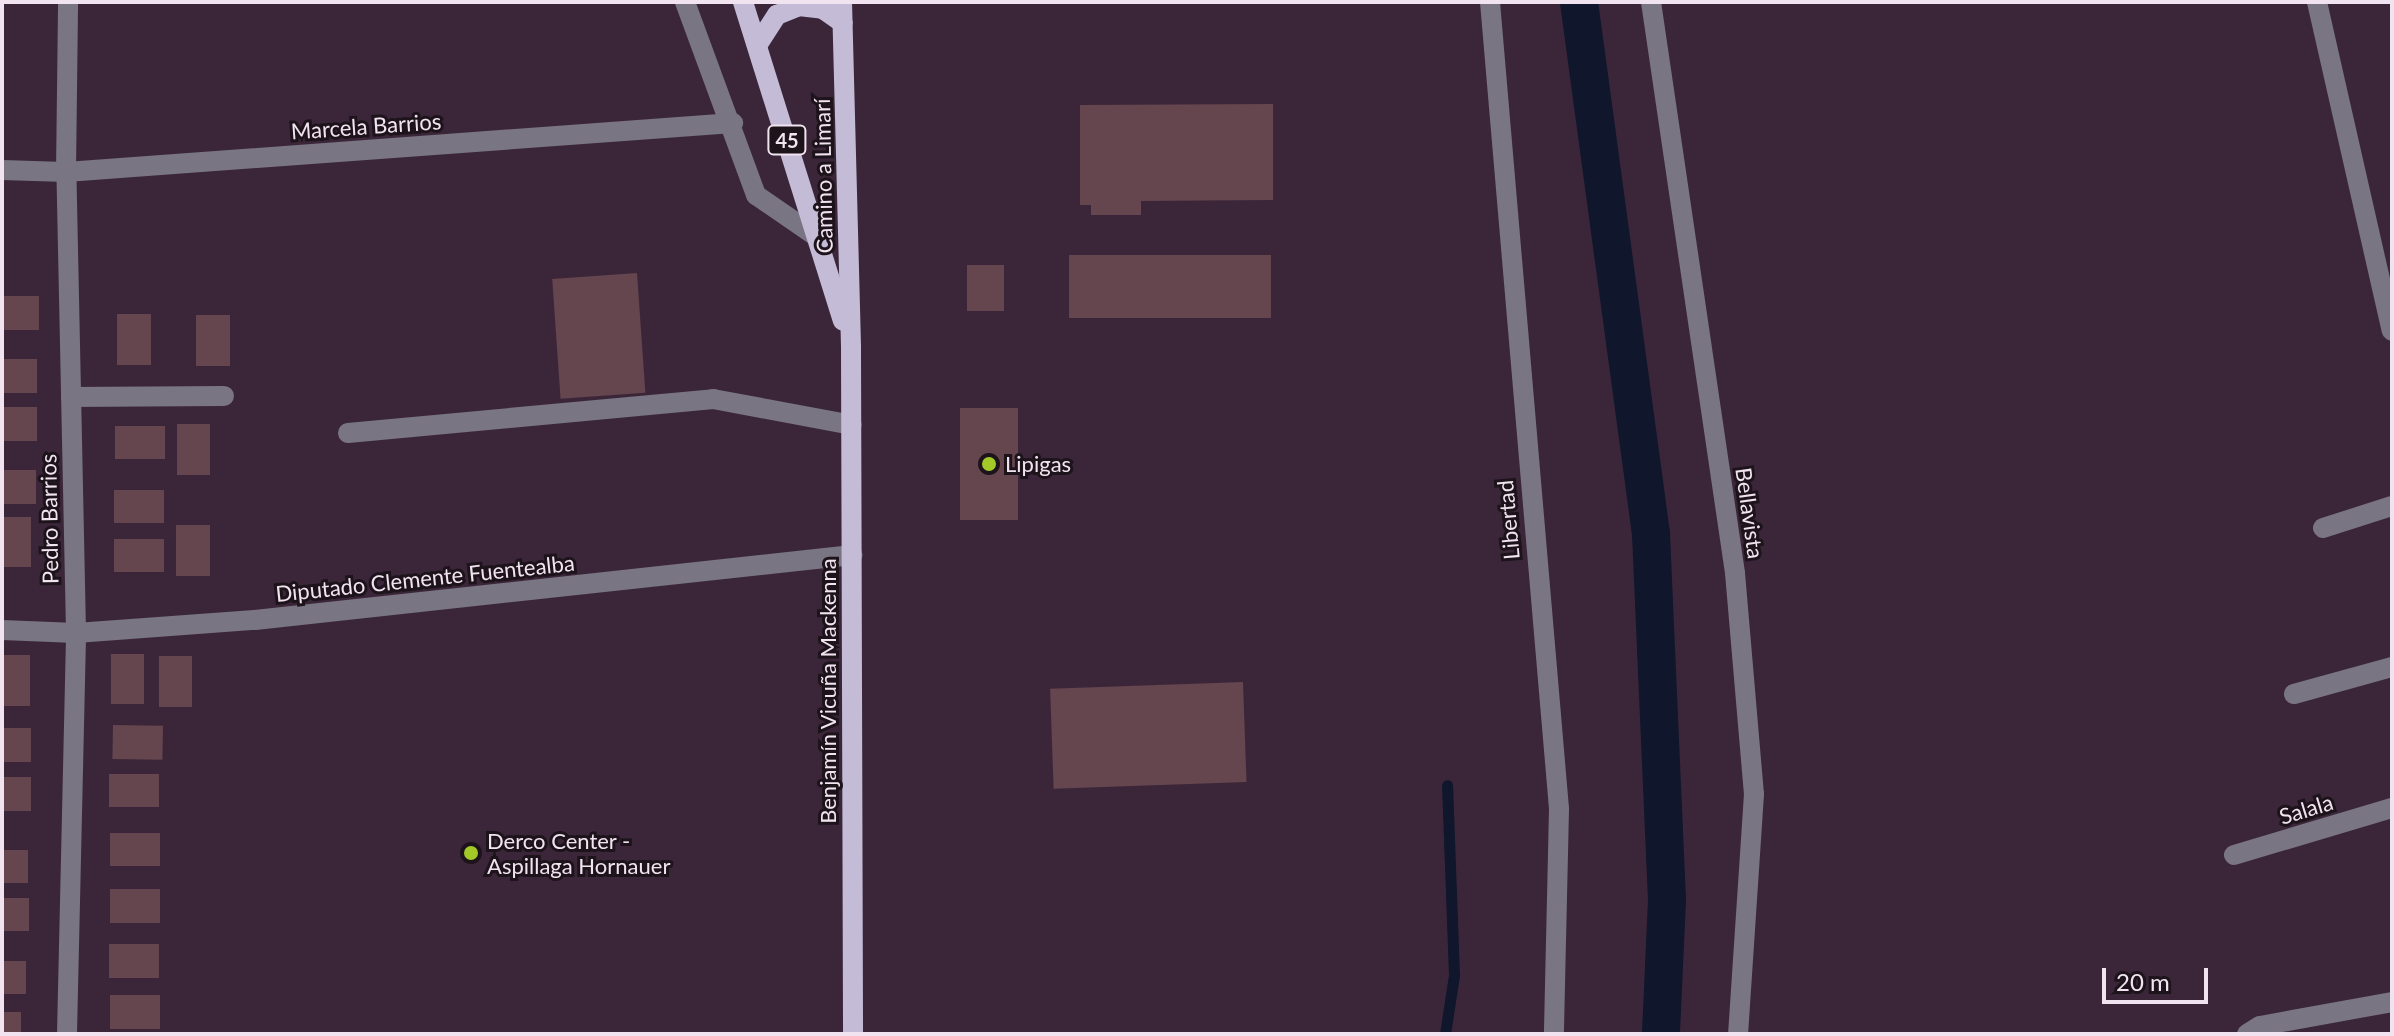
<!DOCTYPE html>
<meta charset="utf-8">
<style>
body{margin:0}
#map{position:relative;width:2394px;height:1036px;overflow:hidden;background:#3b2639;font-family:Lato,sans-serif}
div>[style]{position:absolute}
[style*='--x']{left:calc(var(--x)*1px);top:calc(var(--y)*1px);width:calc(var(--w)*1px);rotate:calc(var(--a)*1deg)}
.stream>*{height:11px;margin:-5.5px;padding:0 5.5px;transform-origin:5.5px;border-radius:5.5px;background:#10162c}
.canal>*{height:38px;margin:-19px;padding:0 19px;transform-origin:19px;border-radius:19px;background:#10162c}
.building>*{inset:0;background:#65454e;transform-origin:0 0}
.minor>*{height:20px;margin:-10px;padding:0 10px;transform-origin:10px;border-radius:10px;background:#797582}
.major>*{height:20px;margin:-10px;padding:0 10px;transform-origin:10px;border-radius:10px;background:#c4bcd6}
.dots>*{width:22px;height:22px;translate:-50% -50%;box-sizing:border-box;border:4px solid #1c131b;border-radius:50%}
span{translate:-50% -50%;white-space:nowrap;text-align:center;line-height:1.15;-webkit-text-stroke:6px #1c131b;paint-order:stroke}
.shield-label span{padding:2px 6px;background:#1c131b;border:2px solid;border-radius:6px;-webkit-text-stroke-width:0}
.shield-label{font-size:20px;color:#f2e3f0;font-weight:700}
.street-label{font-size:22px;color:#f2e3f0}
.poi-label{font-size:22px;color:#f2e3f0}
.left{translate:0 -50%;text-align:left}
.frame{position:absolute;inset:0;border:4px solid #f2e3f0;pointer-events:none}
.scale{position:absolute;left:2102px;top:968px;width:106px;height:36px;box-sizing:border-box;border:4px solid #f2e3f0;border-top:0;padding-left:10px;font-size:24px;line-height:28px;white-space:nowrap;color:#f2e3f0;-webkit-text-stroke:6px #1c131b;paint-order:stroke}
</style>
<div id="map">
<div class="stream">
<div style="--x:1445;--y:1034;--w:60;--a:-81.3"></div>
<div style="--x:1454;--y:975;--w:190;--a:-92.1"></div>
</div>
<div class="canal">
<div style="--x:1579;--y:2;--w:537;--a:82.29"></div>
<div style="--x:1651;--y:534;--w:366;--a:87.5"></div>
<div style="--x:1667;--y:900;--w:134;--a:92.6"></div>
</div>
<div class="building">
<div style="clip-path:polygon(1273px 104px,1273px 200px,1141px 201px,1141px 215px,1091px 215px,1091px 205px,1080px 205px,1080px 105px)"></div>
<div style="left:1271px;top:255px;width:63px;height:202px;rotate:90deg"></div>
<div style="left:967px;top:265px;width:37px;height:46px"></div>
<div style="left:637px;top:273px;width:120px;height:85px;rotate:86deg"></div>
<div style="left:2px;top:296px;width:37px;height:34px"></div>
<div style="left:117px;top:314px;width:34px;height:51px"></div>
<div style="left:196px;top:315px;width:34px;height:51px"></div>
<div style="left:2px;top:359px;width:35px;height:34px"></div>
<div style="left:2px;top:407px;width:35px;height:34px"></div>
<div style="left:960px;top:408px;width:58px;height:112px"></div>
<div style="left:177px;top:424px;width:33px;height:51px"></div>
<div style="left:115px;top:426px;width:50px;height:33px"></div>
<div style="left:2px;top:470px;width:34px;height:34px"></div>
<div style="left:114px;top:490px;width:50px;height:33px"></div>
<div style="left:2px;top:517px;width:29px;height:50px"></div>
<div style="left:176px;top:525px;width:34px;height:51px"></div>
<div style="left:114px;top:539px;width:50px;height:33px"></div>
<div style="left:111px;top:654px;width:33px;height:50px"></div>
<div style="left:30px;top:655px;width:51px;height:28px;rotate:90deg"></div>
<div style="left:159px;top:656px;width:33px;height:51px"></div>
<div style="left:1243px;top:682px;width:100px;height:193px;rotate:88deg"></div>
<div style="left:113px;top:725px;width:50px;height:34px;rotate:1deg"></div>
<div style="left:2px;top:728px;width:29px;height:34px"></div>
<div style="left:109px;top:774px;width:50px;height:33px"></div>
<div style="left:2px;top:777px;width:29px;height:34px"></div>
<div style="left:110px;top:833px;width:50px;height:33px"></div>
<div style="left:2px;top:850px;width:26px;height:33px"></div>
<div style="left:110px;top:889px;width:50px;height:34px"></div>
<div style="left:2px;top:898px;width:27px;height:33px"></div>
<div style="left:109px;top:944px;width:50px;height:34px"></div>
<div style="left:2px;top:961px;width:24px;height:33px"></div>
<div style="left:110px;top:995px;width:50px;height:34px"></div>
<div style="left:2px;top:1012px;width:19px;height:22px"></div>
</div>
<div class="minor">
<div style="--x:685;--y:2;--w:206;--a:69.8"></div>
<div style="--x:756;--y:195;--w:74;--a:34.5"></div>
<div style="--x:1490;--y:2;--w:810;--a:85.11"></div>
<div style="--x:1559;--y:809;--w:225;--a:91.3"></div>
<div style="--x:1651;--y:2;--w:577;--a:81.63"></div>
<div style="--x:1735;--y:573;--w:222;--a:85.1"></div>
<div style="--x:1754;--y:794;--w:241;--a:93.8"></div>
<div style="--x:2317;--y:2;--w:337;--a:77.2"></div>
<div style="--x:2;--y:170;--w:64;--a:1.8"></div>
<div style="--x:66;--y:172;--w:669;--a:-4.2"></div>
<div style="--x:71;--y:397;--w:153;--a:-0.4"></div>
<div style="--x:348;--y:433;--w:367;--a:-5.3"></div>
<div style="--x:713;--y:399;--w:141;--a:10.6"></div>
<div style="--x:2323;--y:528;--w:72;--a:-17.7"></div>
<div style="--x:2;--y:630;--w:74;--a:2.3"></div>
<div style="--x:76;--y:633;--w:179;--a:-4.2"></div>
<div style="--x:255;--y:620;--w:601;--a:-6.21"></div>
<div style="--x:2294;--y:694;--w:102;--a:-15.4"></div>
<div style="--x:2234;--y:855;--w:165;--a:-16.6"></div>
<div style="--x:67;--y:1034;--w:403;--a:-88.7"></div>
<div style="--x:76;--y:631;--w:459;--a:-91.2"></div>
<div style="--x:66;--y:172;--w:170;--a:-89.3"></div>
<div style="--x:2247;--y:1034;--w:15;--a:-32"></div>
<div style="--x:2260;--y:1026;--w:134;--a:-10.3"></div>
</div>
<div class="major">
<div style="--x:743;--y:2;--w:334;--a:72.6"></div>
<div style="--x:842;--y:2;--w:346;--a:88.5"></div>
<div style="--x:851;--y:348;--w:686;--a:89.83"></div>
<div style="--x:758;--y:44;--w:35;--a:-57"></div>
<div style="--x:777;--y:15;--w:24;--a:-22"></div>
<div style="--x:799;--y:6;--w:24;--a:7"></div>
<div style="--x:823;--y:9;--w:24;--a:35"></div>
</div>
<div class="dots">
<div style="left:989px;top:464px;background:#a2c928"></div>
<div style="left:471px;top:853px;background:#a2c928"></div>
</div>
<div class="shield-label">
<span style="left:787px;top:140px">45</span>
</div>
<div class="street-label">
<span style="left:366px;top:126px;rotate:-4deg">Marcela Barrios</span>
<span style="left:823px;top:176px;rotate:-91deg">Camino a Limarí</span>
<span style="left:1750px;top:513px;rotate:82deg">Bellavista</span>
<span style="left:49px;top:519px;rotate:-91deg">Pedro Barrios</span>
<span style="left:1508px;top:520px;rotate:-95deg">Libertad</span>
<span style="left:425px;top:578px;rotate:-6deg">Diputado Clemente Fuentealba</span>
<span style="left:828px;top:691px;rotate:-90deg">Benjamín Vicuña Mackenna</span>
<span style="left:2306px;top:809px;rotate:-17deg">Salala</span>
</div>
<div class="poi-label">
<span class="left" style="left:1005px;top:464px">Lipigas</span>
<span class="left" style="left:487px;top:853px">Derco Center -<br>Aspillaga Hornauer</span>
</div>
<div class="frame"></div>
<div class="scale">20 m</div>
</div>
